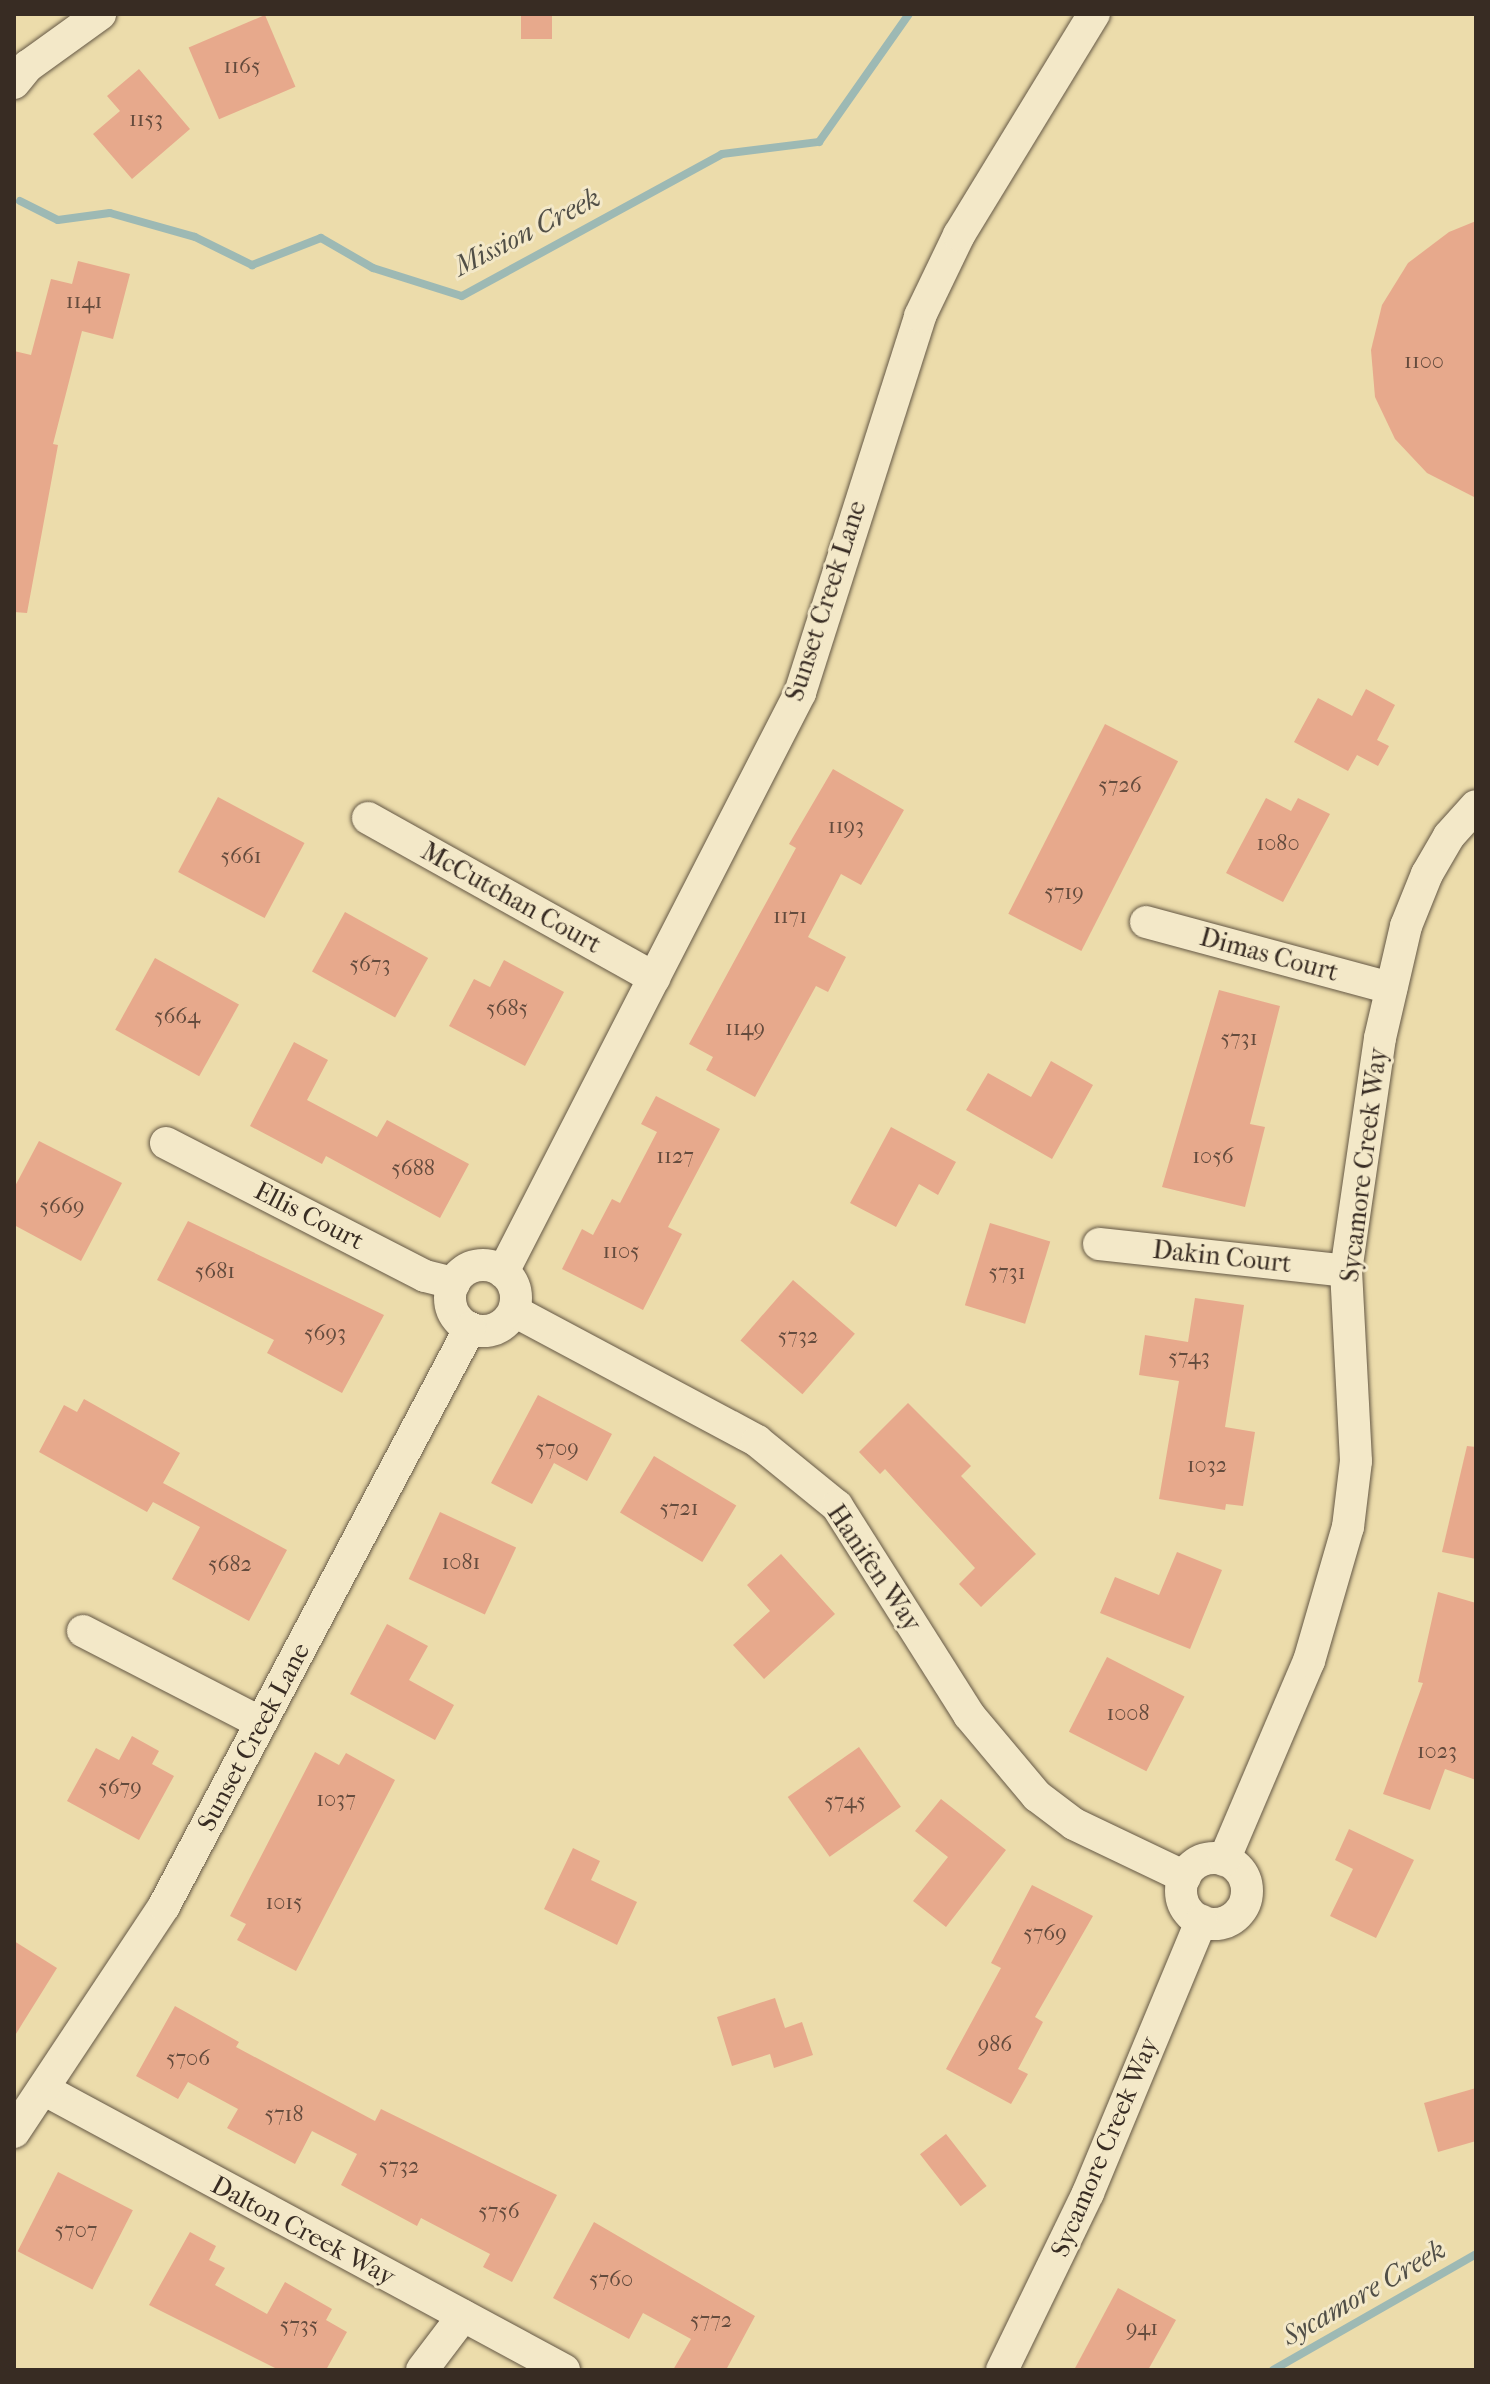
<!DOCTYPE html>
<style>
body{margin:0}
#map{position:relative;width:1490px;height:2384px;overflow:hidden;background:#ecdcab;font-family:"IM FELL French Canon",serif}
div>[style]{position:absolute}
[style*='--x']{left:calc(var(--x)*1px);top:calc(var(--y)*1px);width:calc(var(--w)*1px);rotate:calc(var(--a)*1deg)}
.stream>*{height:8px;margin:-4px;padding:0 4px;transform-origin:4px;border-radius:4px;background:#9db9b4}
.building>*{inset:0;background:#e7a98c;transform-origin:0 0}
.roads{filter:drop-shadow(0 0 2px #655845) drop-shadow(0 0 2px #655845)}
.minor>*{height:32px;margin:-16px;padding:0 16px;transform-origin:16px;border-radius:16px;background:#f3e8c8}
.minor>.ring{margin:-16px;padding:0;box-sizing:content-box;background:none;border:32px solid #f3e8c8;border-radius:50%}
span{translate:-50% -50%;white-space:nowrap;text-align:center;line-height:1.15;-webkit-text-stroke:6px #f3e8c8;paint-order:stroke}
.number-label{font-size:22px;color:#644b3d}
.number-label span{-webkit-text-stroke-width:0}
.street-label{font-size:26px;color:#382c23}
.water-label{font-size:28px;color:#514f47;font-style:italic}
.frame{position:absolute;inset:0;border:16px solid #382c23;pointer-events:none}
</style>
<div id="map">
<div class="stream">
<div style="--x:20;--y:201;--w:42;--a:26.6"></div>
<div style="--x:58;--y:220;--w:52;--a:-7.7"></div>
<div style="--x:110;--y:213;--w:88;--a:15.8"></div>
<div style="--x:195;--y:237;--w:64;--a:26.2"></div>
<div style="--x:252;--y:265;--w:74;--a:-21.4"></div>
<div style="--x:321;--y:238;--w:60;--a:30"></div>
<div style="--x:373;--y:268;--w:93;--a:17.5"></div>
<div style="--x:462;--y:296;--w:296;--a:-28.6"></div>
<div style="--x:722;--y:154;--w:98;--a:-7.1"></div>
<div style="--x:819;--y:142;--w:156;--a:-54.9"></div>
<div style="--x:1273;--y:2370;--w:234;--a:-29.7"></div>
</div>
<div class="building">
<div style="left:521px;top:14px;width:31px;height:25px"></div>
<div style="left:265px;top:15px;width:78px;height:83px;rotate:67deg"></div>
<div style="clip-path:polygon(139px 69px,190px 129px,132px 179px,93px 134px,120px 111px,107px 96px)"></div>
<div style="clip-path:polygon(1476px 221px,1476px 498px,1427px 473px,1395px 439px,1375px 397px,1371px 350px,1382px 305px,1408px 263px,1449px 232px)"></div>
<div style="clip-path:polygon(78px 261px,130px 274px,113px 339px,82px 331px,53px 444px,58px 445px,27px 613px,14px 612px,14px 351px,31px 355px,51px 279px,72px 284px)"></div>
<div style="clip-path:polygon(1366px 689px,1395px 705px,1377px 740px,1389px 746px,1378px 766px,1357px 755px,1348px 771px,1294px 742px,1318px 698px,1352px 716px)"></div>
<div style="left:1105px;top:724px;width:82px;height:213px;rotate:27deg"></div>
<div style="clip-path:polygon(833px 769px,904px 810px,861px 885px,841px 874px,808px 937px,846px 957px,828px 992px,816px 986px,755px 1097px,706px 1070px,713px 1057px,689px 1044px,796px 848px,789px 844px)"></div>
<div style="left:218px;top:797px;width:98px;height:85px;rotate:28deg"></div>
<div style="clip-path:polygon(1266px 798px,1291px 811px,1298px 798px,1330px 814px,1283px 902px,1226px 873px)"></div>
<div style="left:345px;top:912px;width:95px;height:68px;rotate:29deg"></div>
<div style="left:155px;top:958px;width:96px;height:82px;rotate:29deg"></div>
<div style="clip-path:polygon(504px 960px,564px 992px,525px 1066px,449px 1026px,474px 979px,490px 987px)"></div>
<div style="clip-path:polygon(1219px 990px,1280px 1006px,1250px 1124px,1265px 1127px,1245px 1207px,1162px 1187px)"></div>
<div style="clip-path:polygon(294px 1042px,328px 1060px,307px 1100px,377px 1137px,387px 1120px,469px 1164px,440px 1218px,326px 1156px,322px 1164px,250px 1126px)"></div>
<div style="clip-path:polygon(1051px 1061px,1093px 1085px,1052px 1159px,966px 1110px,988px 1073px,1031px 1097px)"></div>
<div style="clip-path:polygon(656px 1096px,720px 1129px,668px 1227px,682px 1234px,643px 1310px,562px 1269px,582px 1229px,593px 1235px,612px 1199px,620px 1203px,657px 1132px,641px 1124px)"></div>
<div style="clip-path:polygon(891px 1127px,956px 1162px,938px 1195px,919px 1184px,896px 1227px,850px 1203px)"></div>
<div style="clip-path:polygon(39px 1141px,122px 1183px,81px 1261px,14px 1225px,14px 1188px)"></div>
<div style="clip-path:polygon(188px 1221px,384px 1315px,342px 1393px,267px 1353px,274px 1340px,157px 1280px)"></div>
<div style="left:990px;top:1223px;width:63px;height:86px;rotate:17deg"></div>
<div style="left:793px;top:1280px;width:82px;height:80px;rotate:41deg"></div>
<div style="clip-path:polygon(1195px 1298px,1244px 1305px,1225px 1427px,1255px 1432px,1243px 1506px,1226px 1504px,1225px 1510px,1159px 1499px,1179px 1381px,1139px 1375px,1145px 1335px,1188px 1342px)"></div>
<div style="clip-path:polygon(538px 1395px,612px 1434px,587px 1481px,554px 1463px,532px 1504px,491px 1483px)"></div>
<div style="clip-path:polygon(84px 1399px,180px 1453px,163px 1483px,287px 1550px,249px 1621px,172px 1579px,200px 1527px,153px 1502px,147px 1512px,39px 1452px,64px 1405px,77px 1412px)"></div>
<div style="clip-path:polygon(908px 1403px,971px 1466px,961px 1476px,1036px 1554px,981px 1607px,959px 1584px,975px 1568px,885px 1469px,880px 1474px,859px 1452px)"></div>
<div style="clip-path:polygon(1467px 1446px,1476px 1447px,1476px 1559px,1442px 1552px)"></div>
<div style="left:654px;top:1456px;width:96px;height:66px;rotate:31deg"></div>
<div style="left:440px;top:1512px;width:84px;height:74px;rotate:25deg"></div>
<div style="clip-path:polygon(1177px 1552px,1222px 1570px,1190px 1649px,1100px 1613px,1115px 1577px,1159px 1595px)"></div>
<div style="clip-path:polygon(781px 1554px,835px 1614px,764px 1679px,733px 1645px,770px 1611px,747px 1585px)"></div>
<div style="clip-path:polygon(1438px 1592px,1476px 1603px,1476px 1780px,1445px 1769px,1430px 1810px,1383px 1794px,1423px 1683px,1418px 1682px)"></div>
<div style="clip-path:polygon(387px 1624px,428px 1646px,409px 1680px,454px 1705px,435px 1740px,350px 1694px)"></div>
<div style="left:1107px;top:1657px;width:87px;height:84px;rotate:27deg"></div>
<div style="clip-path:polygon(132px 1736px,159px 1751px,152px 1764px,174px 1776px,139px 1840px,67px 1801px,96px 1748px,119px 1760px)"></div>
<div style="left:859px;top:1747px;width:73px;height:87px;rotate:55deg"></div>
<div style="clip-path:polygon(315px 1752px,339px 1765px,346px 1753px,395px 1780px,296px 1971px,237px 1940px,246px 1924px,230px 1916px)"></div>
<div style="clip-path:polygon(941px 1799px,1006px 1850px,946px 1927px,913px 1901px,948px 1857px,915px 1831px)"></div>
<div style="clip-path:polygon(1349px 1829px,1414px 1860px,1376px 1938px,1330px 1916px,1353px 1869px,1335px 1860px)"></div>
<div style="clip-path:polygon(573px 1848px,600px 1861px,591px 1880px,637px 1902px,617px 1945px,544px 1909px)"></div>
<div style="clip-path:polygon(1032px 1885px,1093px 1916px,1035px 2017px,1043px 2022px,1018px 2069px,1028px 2074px,1011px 2104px,946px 2069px,1001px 1968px,991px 1963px)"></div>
<div style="clip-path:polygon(14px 1941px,57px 1968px,14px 2037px)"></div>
<div style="clip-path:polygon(775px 1998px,785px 2028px,802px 2022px,813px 2055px,774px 2068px,770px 2054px,732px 2066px,717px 2017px)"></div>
<div style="clip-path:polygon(175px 2006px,239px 2042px,236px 2047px,375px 2121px,381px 2109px,557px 2195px,512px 2282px,483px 2267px,490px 2254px,421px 2218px,417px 2226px,341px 2185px,357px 2154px,312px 2131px,295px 2164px,227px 2128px,238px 2109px,188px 2082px,178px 2099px,136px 2076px)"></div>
<div style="clip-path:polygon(1476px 2088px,1476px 2141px,1438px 2152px,1424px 2103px)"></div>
<div style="left:946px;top:2134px;width:66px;height:33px;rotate:52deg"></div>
<div style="left:58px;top:2172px;width:84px;height:89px;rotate:27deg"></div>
<div style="clip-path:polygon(594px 2222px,755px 2316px,726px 2370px,673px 2370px,691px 2339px,643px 2313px,629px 2339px,553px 2298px)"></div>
<div style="clip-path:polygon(190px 2232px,216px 2246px,209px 2260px,225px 2268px,215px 2285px,267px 2314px,285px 2282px,332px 2309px,326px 2320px,347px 2332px,326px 2370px,279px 2370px,149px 2305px)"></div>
<div style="clip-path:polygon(1118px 2288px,1176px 2320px,1148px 2370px,1074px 2370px)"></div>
</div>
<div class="roads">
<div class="minor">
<div style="--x:14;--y:83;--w:22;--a:-51"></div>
<div style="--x:28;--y:66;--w:89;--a:-35.8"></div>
<div style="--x:368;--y:818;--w:328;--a:29.2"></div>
<div style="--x:1146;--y:922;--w:254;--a:15.1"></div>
<div style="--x:166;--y:1143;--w:291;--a:27.2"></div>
<div style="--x:425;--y:1276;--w:30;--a:14"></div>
<div style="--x:1099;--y:1244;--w:248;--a:6.2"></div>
<div class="ring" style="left:450px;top:1265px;width:34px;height:34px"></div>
<div style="--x:503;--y:1272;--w:651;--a:-62.84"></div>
<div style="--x:800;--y:693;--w:396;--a:-72.3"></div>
<div style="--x:920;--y:316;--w:90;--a:-64.3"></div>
<div style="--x:959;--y:235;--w:259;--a:-58.6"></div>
<div style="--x:514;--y:1311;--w:276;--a:28.1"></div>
<div style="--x:757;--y:1441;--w:103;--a:39.1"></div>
<div style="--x:837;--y:1506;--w:247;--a:57.7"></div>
<div style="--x:969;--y:1715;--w:106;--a:50"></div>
<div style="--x:1037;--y:1796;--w:46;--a:37.1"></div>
<div style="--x:1074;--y:1824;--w:123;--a:25.5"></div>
<div style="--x:83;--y:1631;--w:200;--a:27.3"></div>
<div class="ring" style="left:1181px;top:1858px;width:34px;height:34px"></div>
<div style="--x:1224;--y:1860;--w:216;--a:-66.9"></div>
<div style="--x:1309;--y:1661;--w:140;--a:-73.8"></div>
<div style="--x:1348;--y:1527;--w:66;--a:-83.1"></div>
<div style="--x:1356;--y:1461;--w:190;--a:-93"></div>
<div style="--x:1346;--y:1271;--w:235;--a:-81.7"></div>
<div style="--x:1380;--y:1038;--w:115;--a:-76.9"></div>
<div style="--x:1406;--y:926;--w:56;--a:-68"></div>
<div style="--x:1427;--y:874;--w:44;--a:-59.9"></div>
<div style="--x:1449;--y:836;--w:40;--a:-48"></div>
<div style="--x:43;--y:2089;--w:592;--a:28.34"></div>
<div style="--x:14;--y:2132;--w:271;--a:-56.4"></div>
<div style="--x:164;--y:1906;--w:654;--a:-62.1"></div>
<div style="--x:422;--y:2370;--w:68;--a:-52.8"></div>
<div style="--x:1002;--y:2370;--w:197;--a:-64.1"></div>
<div style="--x:1088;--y:2193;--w:295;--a:-67.4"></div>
</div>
</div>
<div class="number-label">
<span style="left:242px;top:67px">1165</span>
<span style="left:146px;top:120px">1153</span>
<span style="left:84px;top:302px">1141</span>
<span style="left:1424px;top:362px">1100</span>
<span style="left:1120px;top:786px">5726</span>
<span style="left:846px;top:827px">1193</span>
<span style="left:1278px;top:844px">1080</span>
<span style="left:241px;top:857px">5661</span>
<span style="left:1064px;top:893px">5719</span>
<span style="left:790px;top:917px">1171</span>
<span style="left:370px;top:965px">5673</span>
<span style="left:507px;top:1009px">5685</span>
<span style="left:177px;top:1017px">5664</span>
<span style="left:745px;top:1029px">1149</span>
<span style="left:1239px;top:1039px">5731</span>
<span style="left:675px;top:1157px">1127</span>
<span style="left:1213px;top:1157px">1056</span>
<span style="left:413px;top:1169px">5688</span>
<span style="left:62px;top:1207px">5669</span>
<span style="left:621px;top:1252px">1105</span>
<span style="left:215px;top:1272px">5681</span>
<span style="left:1007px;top:1273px">5731</span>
<span style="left:325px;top:1334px">5693</span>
<span style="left:798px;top:1337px">5732</span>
<span style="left:1189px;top:1358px">5743</span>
<span style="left:557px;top:1449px">5709</span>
<span style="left:1207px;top:1466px">1032</span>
<span style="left:679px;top:1509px">5721</span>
<span style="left:461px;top:1563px">1081</span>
<span style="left:230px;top:1565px">5682</span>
<span style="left:1128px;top:1714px">1008</span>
<span style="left:1437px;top:1752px">1023</span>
<span style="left:120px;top:1788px">5679</span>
<span style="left:336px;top:1800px">1037</span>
<span style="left:845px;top:1802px">5745</span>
<span style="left:284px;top:1903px">1015</span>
<span style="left:1045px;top:1934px">5769</span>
<span style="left:995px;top:2045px">986</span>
<span style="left:188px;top:2059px">5706</span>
<span style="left:284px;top:2115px">5718</span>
<span style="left:399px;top:2167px">5732</span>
<span style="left:499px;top:2212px">5756</span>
<span style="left:76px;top:2231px">5707</span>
<span style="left:611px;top:2280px">5760</span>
<span style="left:711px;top:2321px">5772</span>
<span style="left:299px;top:2326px">5735</span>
<span style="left:1142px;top:2329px">941</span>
</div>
<div class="street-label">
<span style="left:826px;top:601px;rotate:-72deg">Sunset Creek Lane</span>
<span style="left:511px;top:898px;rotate:29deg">McCutchan Court</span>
<span style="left:1269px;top:955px;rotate:15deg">Dimas Court</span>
<span style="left:1364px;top:1165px;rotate:-83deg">Sycamore Creek Way</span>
<span style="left:309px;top:1216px;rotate:27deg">Ellis Court</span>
<span style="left:1222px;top:1257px;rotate:6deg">Dakin Court</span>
<span style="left:874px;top:1568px;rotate:56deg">Hanifen Way</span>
<span style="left:254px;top:1737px;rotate:-62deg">Sunset Creek Lane</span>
<span style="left:1105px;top:2147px;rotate:-67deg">Sycamore Creek Way</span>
<span style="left:303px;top:2231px;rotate:28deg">Dalton Creek Way</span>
</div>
<div class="water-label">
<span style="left:527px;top:232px;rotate:-27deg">Mission Creek</span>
<span style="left:1364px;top:2293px;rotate:-30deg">Sycamore Creek</span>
</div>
<div class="frame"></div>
</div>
